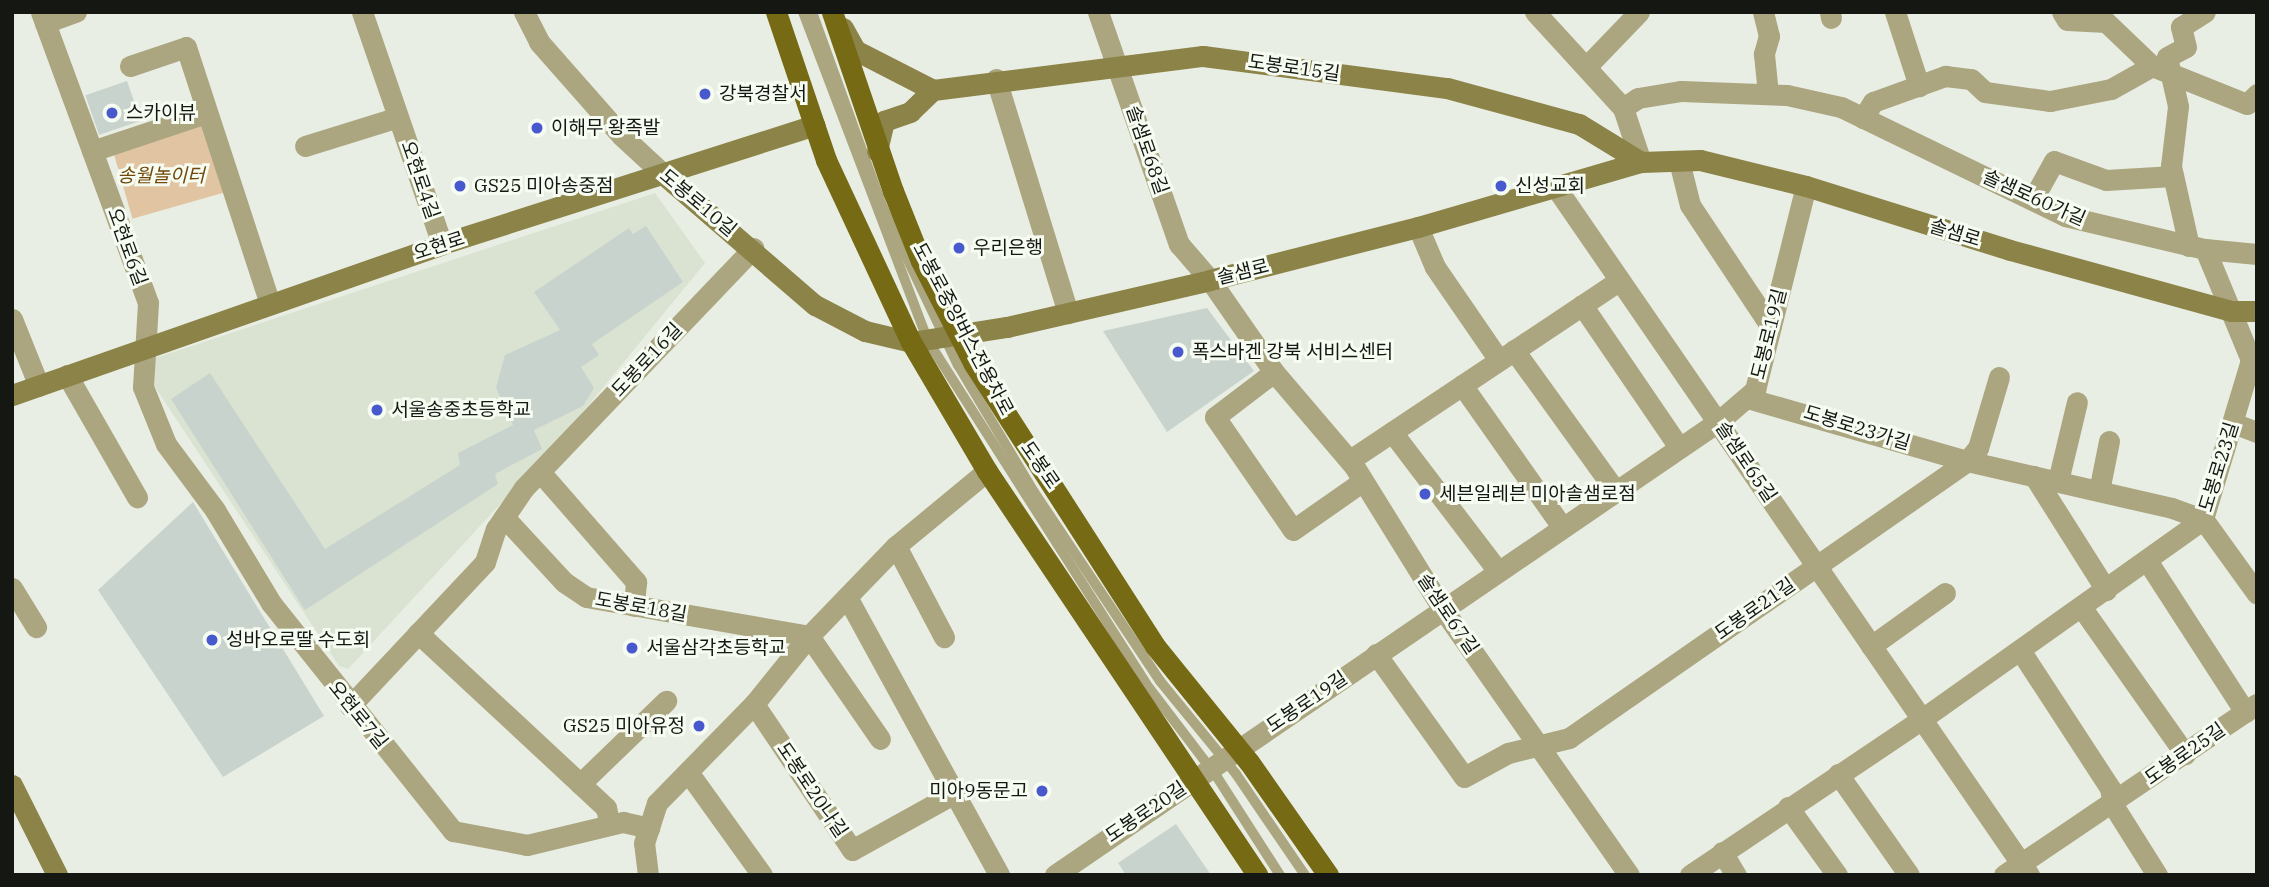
<!DOCTYPE html>
<meta charset="utf-8">
<style>
body{margin:0}
#map{position:relative;width:2269px;height:887px;overflow:hidden;background:#e9eee4;font-family:"IBM Plex Serif","Noto Sans KR",serif}
div>[style]{position:absolute}
[style*='--x']{left:calc(var(--x)*1px);top:calc(var(--y)*1px);width:calc(var(--w)*1px);rotate:calc(var(--a)*1deg)}
.built>*{inset:0;background:#dae3d2}
.green>*{inset:0;background:#e1c5a3;transform-origin:0 0}
.building>*{inset:0;background:#c9d3cd;transform-origin:0 0}
.lane>*{height:10px;margin:-5px;padding:0 5px;transform-origin:5px;border-radius:5px;background:#aba680}
.street>*{height:21px;margin:-10.5px;padding:0 10.5px;transform-origin:10.5px;border-radius:10.5px;background:#aba680}
.secondary>*{height:21px;margin:-10.5px;padding:0 10.5px;transform-origin:10.5px;border-radius:10.5px;background:#8c8348}
.primary>*{height:21px;margin:-10.5px;padding:0 10.5px;transform-origin:10.5px;border-radius:10.5px;background:#766a15}
.dots>*{width:19px;height:19px;translate:-50% -50%;box-sizing:border-box;border:4px solid #f6fcf1;border-radius:50%}
span{translate:-50% -50%;white-space:nowrap;text-align:center;line-height:1.15;-webkit-text-stroke:6px #f6fcf1;paint-order:stroke}
.street-label{font-size:19px;color:#151713}
.poi-label{font-size:19px;color:#151713}
.left{translate:0 -50%;text-align:left}
.right{translate:-100% -50%;text-align:right}
.park-label{font-size:19px;color:#6f490b;font-style:italic}
.frame{position:absolute;inset:0;border:14px solid #151713;pointer-events:none}
</style>
<div id="map">
<div class="built">
<div style="clip-path:polygon(655px 193px,705px 263px,565px 434px,348px 669px,339px 666px,155px 387px,155px 358px)"></div>
</div>
<div class="green">
<div style="left:209px;top:123px;width:71px;height:100px;rotate:74deg"></div>
</div>
<div class="building">
<div style="left:127px;top:81px;width:42px;height:44px;rotate:71deg"></div>
<div style="clip-path:polygon(646px 226px,683px 282px,592px 344px,599px 355px,581px 367px,594px 388px,583px 406px,534px 430px,542px 449px,495px 474px,498px 484px,305px 610px,171px 399px,210px 373px,325px 549px,460px 465px,458px 453px,513px 425px,496px 388px,505px 355px,560px 330px,534px 292px,629px 228px,633px 234px)"></div>
<div style="clip-path:polygon(1207px 308px,1254px 371px,1167px 432px,1103px 331px)"></div>
<div style="clip-path:polygon(193px 502px,324px 716px,223px 777px,98px 590px)"></div>
<div style="clip-path:polygon(1176px 824px,1211px 875px,1126px 875px,1118px 863px)"></div>
</div>
<div class="lane">
<div style="--x:803;--y:12;--w:352;--a:69.2"></div>
<div style="--x:928;--y:341;--w:413;--a:57.5"></div>
<div style="--x:1150;--y:689;--w:111;--a:52.7"></div>
<div style="--x:1217;--y:777;--w:117;--a:57.3"></div>
<div style="--x:812;--y:12;--w:208;--a:70.1"></div>
<div style="--x:883;--y:208;--w:174;--a:64.5"></div>
<div style="--x:958;--y:365;--w:148;--a:59.1"></div>
<div style="--x:1034;--y:492;--w:227;--a:56.3"></div>
<div style="--x:1160;--y:681;--w:120;--a:50.7"></div>
<div style="--x:1236;--y:774;--w:122;--a:55.7"></div>
</div>
<div class="street">
<div style="--x:41;--y:12;--w:310;--a:69.8"></div>
<div style="--x:148;--y:303;--w:84;--a:93.4"></div>
<div style="--x:143;--y:387;--w:61;--a:68"></div>
<div style="--x:166;--y:444;--w:82;--a:53.4"></div>
<div style="--x:215;--y:510;--w:109;--a:58.9"></div>
<div style="--x:271;--y:603;--w:292;--a:51.4"></div>
<div style="--x:453;--y:831;--w:75;--a:10.7"></div>
<div style="--x:527;--y:845;--w:99;--a:-13.5"></div>
<div style="--x:623;--y:822;--w:27;--a:13"></div>
<div style="--x:362;--y:12;--w:245;--a:71"></div>
<div style="--x:524;--y:12;--w:34;--a:63"></div>
<div style="--x:539;--y:42;--w:125;--a:48.6"></div>
<div style="--x:622;--y:136;--w:56;--a:42.8"></div>
<div style="--x:1098;--y:12;--w:246;--a:70.8"></div>
<div style="--x:1179;--y:244;--w:48;--a:49.3"></div>
<div style="--x:1210;--y:280;--w:112;--a:55.2"></div>
<div style="--x:1274;--y:372;--w:123;--a:49.6"></div>
<div style="--x:1354;--y:466;--w:167;--a:58.2"></div>
<div style="--x:1442;--y:608;--w:326;--a:55"></div>
<div style="--x:1535;--y:12;--w:130;--a:47.5"></div>
<div style="--x:1623;--y:108;--w:57;--a:71.6"></div>
<div style="--x:1763;--y:12;--w:25;--a:76"></div>
<div style="--x:1769;--y:36;--w:19;--a:106"></div>
<div style="--x:1764;--y:54;--w:40;--a:84.3"></div>
<div style="--x:1830;--y:12;--w:6;--a:81"></div>
<div style="--x:1895;--y:12;--w:78;--a:72"></div>
<div style="--x:2062;--y:12;--w:9;--a:58"></div>
<div style="--x:2067;--y:20;--w:39;--a:3"></div>
<div style="--x:2106;--y:22;--w:64;--a:43.7"></div>
<div style="--x:2152;--y:66;--w:102;--a:21.8"></div>
<div style="--x:2247;--y:104;--w:14;--a:-45"></div>
<div style="--x:45;--y:23;--w:33;--a:-20"></div>
<div style="--x:130;--y:66;--w:59;--a:-18.7"></div>
<div style="--x:186;--y:47;--w:270;--a:71.9"></div>
<div style="--x:1587;--y:66;--w:75;--a:-46.1"></div>
<div style="--x:996;--y:79;--w:245;--a:72.9"></div>
<div style="--x:1623;--y:108;--w:18;--a:-34"></div>
<div style="--x:1638;--y:98;--w:44;--a:-9.2"></div>
<div style="--x:1681;--y:91;--w:106;--a:2.2"></div>
<div style="--x:1787;--y:95;--w:55;--a:12.5"></div>
<div style="--x:1841;--y:107;--w:249;--a:25.9"></div>
<div style="--x:2065;--y:216;--w:144;--a:13.3"></div>
<div style="--x:2205;--y:249;--w:52;--a:5.5"></div>
<div style="--x:1863;--y:118;--w:19;--a:-58"></div>
<div style="--x:1873;--y:102;--w:77;--a:-19.9"></div>
<div style="--x:1945;--y:76;--w:26;--a:7"></div>
<div style="--x:1971;--y:79;--w:19;--a:43"></div>
<div style="--x:1985;--y:92;--w:66;--a:7.9"></div>
<div style="--x:2050;--y:101;--w:62;--a:-11.1"></div>
<div style="--x:2111;--y:89;--w:47;--a:-29.3"></div>
<div style="--x:305;--y:146;--w:97;--a:-17.3"></div>
<div style="--x:92;--y:151;--w:120;--a:-18.4"></div>
<div style="--x:1679;--y:161;--w:45;--a:76"></div>
<div style="--x:1690;--y:205;--w:146;--a:56.4"></div>
<div style="--x:1557;--y:189;--w:833;--a:55.47"></div>
<div style="--x:2033;--y:199;--w:43;--a:-61.1"></div>
<div style="--x:2054;--y:161;--w:55;--a:20.1"></div>
<div style="--x:2106;--y:180;--w:67;--a:-3.4"></div>
<div style="--x:1418;--y:227;--w:43;--a:67"></div>
<div style="--x:1435;--y:267;--w:113;--a:55.5"></div>
<div style="--x:2189;--y:246;--w:82;--a:-102.7"></div>
<div style="--x:2171;--y:166;--w:60;--a:-83.3"></div>
<div style="--x:2178;--y:106;--w:50;--a:-102.7"></div>
<div style="--x:2167;--y:57;--w:21;--a:-28"></div>
<div style="--x:2186;--y:47;--w:21;--a:-104"></div>
<div style="--x:2181;--y:27;--w:28;--a:-32"></div>
<div style="--x:1582;--y:305;--w:172;--a:55.7"></div>
<div style="--x:12;--y:319;--w:72;--a:68.1"></div>
<div style="--x:1514;--y:350;--w:173;--a:54.2"></div>
<div style="--x:1274;--y:372;--w:74;--a:142.7"></div>
<div style="--x:1215;--y:417;--w:137;--a:55.4"></div>
<div style="--x:1293;--y:530;--w:85;--a:-35"></div>
<div style="--x:67;--y:375;--w:141;--a:60.2"></div>
<div style="--x:1462;--y:385;--w:174;--a:54.8"></div>
<div style="--x:1747;--y:398;--w:229;--a:16"></div>
<div style="--x:1967;--y:461;--w:210;--a:12.9"></div>
<div style="--x:2172;--y:508;--w:33;--a:20"></div>
<div style="--x:2203;--y:519;--w:92;--a:54.2"></div>
<div style="--x:2233;--y:423;--w:26;--a:21"></div>
<div style="--x:1392;--y:432;--w:173;--a:52.7"></div>
<div style="--x:1350;--y:460;--w:324;--a:-33.7"></div>
<div style="--x:541;--y:473;--w:145;--a:48.9"></div>
<div style="--x:636;--y:582;--w:24;--a:95"></div>
<div style="--x:2034;--y:476;--w:135;--a:57.7"></div>
<div style="--x:2058;--y:481;--w:81;--a:-76.5"></div>
<div style="--x:2099;--y:491;--w:51;--a:-78.7"></div>
<div style="--x:504;--y:517;--w:88;--a:47.3"></div>
<div style="--x:564;--y:582;--w:27;--a:34"></div>
<div style="--x:586;--y:597;--w:226;--a:9.9"></div>
<div style="--x:809;--y:636;--w:125;--a:55.4"></div>
<div style="--x:896;--y:546;--w:103;--a:62.2"></div>
<div style="--x:2148;--y:562;--w:179;--a:57.1"></div>
<div style="--x:12;--y:588;--w:46;--a:58.4"></div>
<div style="--x:847;--y:597;--w:317;--a:61.3"></div>
<div style="--x:2082;--y:608;--w:179;--a:54.8"></div>
<div style="--x:418;--y:633;--w:257;--a:42.9"></div>
<div style="--x:606;--y:808;--w:17;--a:77"></div>
<div style="--x:1871;--y:646;--w:91;--a:-35.6"></div>
<div style="--x:2020;--y:650;--w:165;--a:56.9"></div>
<div style="--x:2110;--y:788;--w:17;--a:80"></div>
<div style="--x:2113;--y:805;--w:83;--a:57.8"></div>
<div style="--x:1376;--y:654;--w:151;--a:54.4"></div>
<div style="--x:1464;--y:777;--w:50;--a:-28.6"></div>
<div style="--x:1508;--y:753;--w:63;--a:-13.8"></div>
<div style="--x:1569;--y:738;--w:485;--a:-34.8"></div>
<div style="--x:1967;--y:461;--w:17;--a:-50"></div>
<div style="--x:1978;--y:448;--w:74;--a:-73.5"></div>
<div style="--x:754;--y:704;--w:176;--a:56.1"></div>
<div style="--x:852;--y:850;--w:115;--a:-29"></div>
<div style="--x:350;--y:706;--w:197;--a:-46.8"></div>
<div style="--x:485;--y:562;--w:35;--a:-72"></div>
<div style="--x:496;--y:529;--w:50;--a:-55.7"></div>
<div style="--x:524;--y:488;--w:332;--a:-46.3"></div>
<div style="--x:688;--y:772;--w:127;--a:54.3"></div>
<div style="--x:1838;--y:774;--w:123;--a:54.9"></div>
<div style="--x:580;--y:784;--w:120;--a:-44"></div>
<div style="--x:1788;--y:807;--w:84;--a:54.2"></div>
<div style="--x:1722;--y:852;--w:27;--a:59"></div>
<div style="--x:648;--y:875;--w:32;--a:-97"></div>
<div style="--x:644;--y:843;--w:42;--a:-72"></div>
<div style="--x:657;--y:803;--w:139;--a:-45.6"></div>
<div style="--x:754;--y:704;--w:87;--a:-51"></div>
<div style="--x:809;--y:636;--w:125;--a:-46"></div>
<div style="--x:896;--y:546;--w:118;--a:-39.5"></div>
<div style="--x:1055;--y:875;--w:804;--a:-34.36"></div>
<div style="--x:1719;--y:421;--w:48;--a:-40.7"></div>
<div style="--x:1755;--y:390;--w:210;--a:-76"></div>
<div style="--x:1690;--y:875;--w:280;--a:-33.9"></div>
<div style="--x:1922;--y:719;--w:345;--a:-35.4"></div>
<div style="--x:2203;--y:519;--w:166;--a:-73.2"></div>
<div style="--x:2251;--y:360;--w:120;--a:-112.5"></div>
<div style="--x:2004;--y:875;--w:305;--a:-34.1"></div>
</div>
<div class="secondary">
<div style="--x:843;--y:28;--w:25;--a:61"></div>
<div style="--x:855;--y:50;--w:88;--a:27.1"></div>
<div style="--x:933;--y:90;--w:272;--a:-7.2"></div>
<div style="--x:1203;--y:56;--w:246;--a:7.5"></div>
<div style="--x:1447;--y:88;--w:137;--a:15.3"></div>
<div style="--x:1579;--y:124;--w:73;--a:31.5"></div>
<div style="--x:877;--y:151;--w:31;--a:-77"></div>
<div style="--x:884;--y:121;--w:28;--a:-19"></div>
<div style="--x:910;--y:112;--w:32;--a:-44"></div>
<div style="--x:663;--y:174;--w:201;--a:40.8"></div>
<div style="--x:815;--y:305;--w:56;--a:27.5"></div>
<div style="--x:865;--y:331;--w:47;--a:13.4"></div>
<div style="--x:911;--y:342;--w:97;--a:-8.9"></div>
<div style="--x:1007;--y:327;--w:208;--a:-13"></div>
<div style="--x:1210;--y:280;--w:215;--a:-14.3"></div>
<div style="--x:1418;--y:227;--w:232;--a:-16.3"></div>
<div style="--x:1641;--y:162;--w:59;--a:-1.9"></div>
<div style="--x:1700;--y:160;--w:109;--a:13.8"></div>
<div style="--x:1806;--y:186;--w:214;--a:17.4"></div>
<div style="--x:2010;--y:250;--w:229;--a:15.4"></div>
<div style="--x:2231;--y:311;--w:26;--a:0"></div>
<div style="--x:12;--y:395;--w:456;--a:-19.3"></div>
<div style="--x:442;--y:244;--w:391;--a:-17.7"></div>
<div style="--x:12;--y:785;--w:101;--a:63.4"></div>
</div>
<div class="primary">
<div style="--x:776;--y:12;--w:156;--a:71.3"></div>
<div style="--x:826;--y:160;--w:201;--a:65"></div>
<div style="--x:911;--y:342;--w:150;--a:59.5"></div>
<div style="--x:987;--y:471;--w:486;--a:56.2"></div>
<div style="--x:832;--y:12;--w:189;--a:71.2"></div>
<div style="--x:893;--y:191;--w:75;--a:68.2"></div>
<div style="--x:921;--y:261;--w:116;--a:62.8"></div>
<div style="--x:974;--y:364;--w:335;--a:57.3"></div>
<div style="--x:1155;--y:646;--w:149;--a:51"></div>
<div style="--x:1249;--y:762;--w:138;--a:55"></div>
</div>
<div class="dots">
<div style="left:705px;top:94px;background:#4859ce"></div>
<div style="left:112px;top:113px;background:#4859ce"></div>
<div style="left:537px;top:128px;background:#4859ce"></div>
<div style="left:460px;top:186px;background:#4859ce"></div>
<div style="left:1501px;top:186px;background:#4859ce"></div>
<div style="left:959px;top:248px;background:#4859ce"></div>
<div style="left:1178px;top:352px;background:#4859ce"></div>
<div style="left:377px;top:410px;background:#4859ce"></div>
<div style="left:1425px;top:494px;background:#4859ce"></div>
<div style="left:212px;top:640px;background:#4859ce"></div>
<div style="left:632px;top:648px;background:#4859ce"></div>
<div style="left:699px;top:726px;background:#4859ce"></div>
<div style="left:1042px;top:791px;background:#4859ce"></div>
</div>
<div class="street-label">
<span style="left:1294px;top:68px;rotate:8deg">도봉로15길</span>
<span style="left:1147px;top:150px;rotate:71deg">솔샘로68길</span>
<span style="left:420px;top:180px;rotate:71deg">오현로4길</span>
<span style="left:2034px;top:198px;rotate:24deg">솔샘로60가길</span>
<span style="left:698px;top:203px;rotate:40deg">도봉로10길</span>
<span style="left:1955px;top:233px;rotate:17deg">솔샘로</span>
<span style="left:439px;top:246px;rotate:-18deg">오현로</span>
<span style="left:127px;top:247px;rotate:70deg">오현로6길</span>
<span style="left:1243px;top:272px;rotate:-14deg">솔샘로</span>
<span style="left:963px;top:329px;rotate:62deg">도봉로중앙버스전용차로</span>
<span style="left:1769px;top:334px;rotate:-76deg">도봉로19길</span>
<span style="left:647px;top:360px;rotate:-47deg">도봉로16길</span>
<span style="left:1857px;top:428px;rotate:17deg">도봉로23가길</span>
<span style="left:1746px;top:462px;rotate:56deg">솔샘로65길</span>
<span style="left:1040px;top:465px;rotate:55deg">도봉로</span>
<span style="left:2219px;top:467px;rotate:-73deg">도봉로23길</span>
<span style="left:641px;top:607px;rotate:10deg">도봉로18길</span>
<span style="left:1755px;top:609px;rotate:-35deg">도봉로21길</span>
<span style="left:1448px;top:614px;rotate:56deg">솔샘로67길</span>
<span style="left:1307px;top:702px;rotate:-34deg">도봉로19길</span>
<span style="left:358px;top:715px;rotate:51deg">오현로7길</span>
<span style="left:2185px;top:754px;rotate:-35deg">도봉로25길</span>
<span style="left:812px;top:790px;rotate:56deg">도봉로20나길</span>
<span style="left:1146px;top:812px;rotate:-34deg">도봉로20길</span>
</div>
<div class="poi-label">
<span class="left" style="left:719px;top:94px">강북경찰서</span>
<span class="left" style="left:126px;top:113px">스카이뷰</span>
<span class="left" style="left:551px;top:128px">이해무 왕족발</span>
<span class="left" style="left:474px;top:186px">GS25 미아송중점</span>
<span class="left" style="left:1515px;top:186px">신성교회</span>
<span class="left" style="left:973px;top:248px">우리은행</span>
<span class="left" style="left:1192px;top:352px">폭스바겐 강북 서비스센터</span>
<span class="left" style="left:391px;top:410px">서울송중초등학교</span>
<span class="left" style="left:1439px;top:494px">세븐일레븐 미아솔샘로점</span>
<span class="left" style="left:226px;top:640px">성바오로딸 수도회</span>
<span class="left" style="left:646px;top:648px">서울삼각초등학교</span>
<span class="right" style="left:685px;top:726px">GS25 미아유정</span>
<span class="right" style="left:1028px;top:791px">미아9동문고</span>
</div>
<div class="park-label">
<span style="left:161px;top:176px">송월놀이터</span>
</div>
<div class="frame"></div>
</div>
